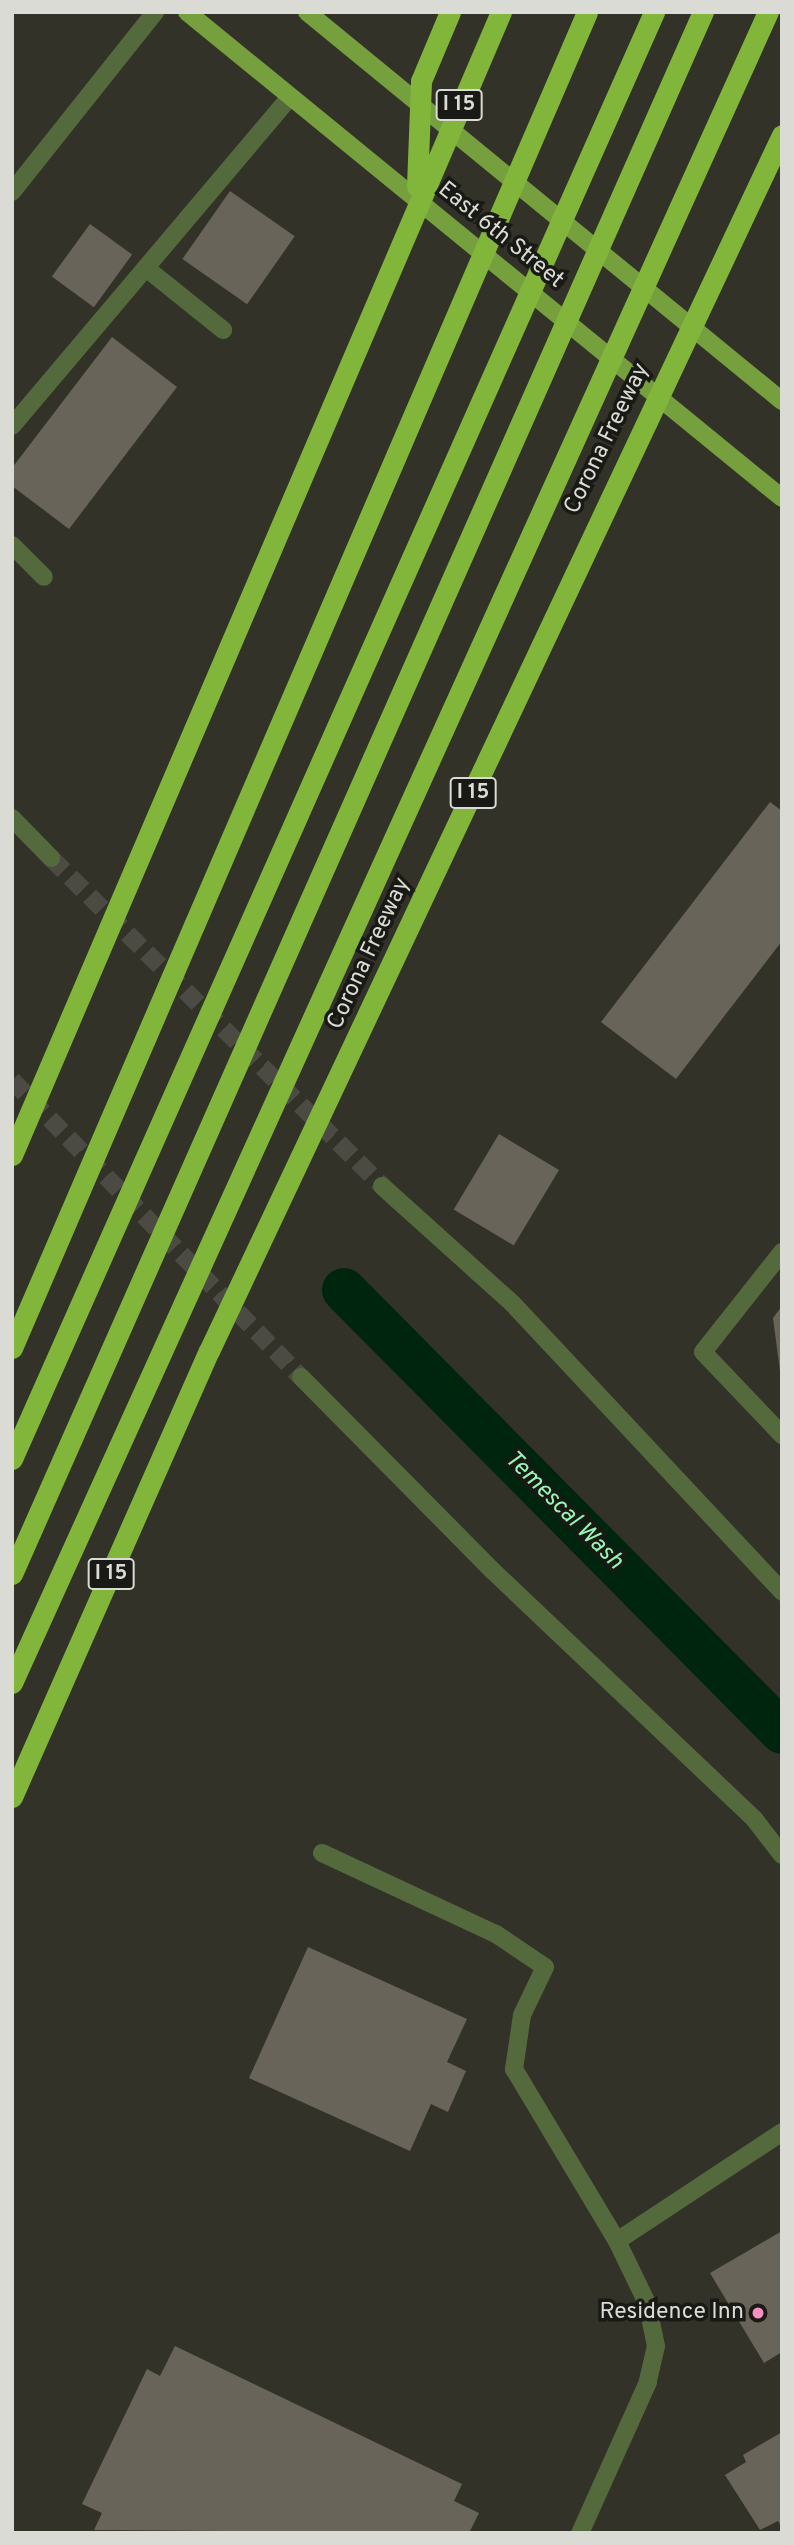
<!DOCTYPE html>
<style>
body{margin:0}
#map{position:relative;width:794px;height:2545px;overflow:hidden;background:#323229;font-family:Overpass,sans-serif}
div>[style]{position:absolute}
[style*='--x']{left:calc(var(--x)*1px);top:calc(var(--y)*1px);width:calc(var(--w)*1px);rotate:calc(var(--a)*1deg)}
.canal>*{height:44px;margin:-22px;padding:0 22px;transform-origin:22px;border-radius:22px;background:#00250e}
.building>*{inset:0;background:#69645a;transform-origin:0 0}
.minor-tunnel>*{height:18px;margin-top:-9px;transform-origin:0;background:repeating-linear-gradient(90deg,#4b4b43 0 18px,transparent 0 27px)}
.minor>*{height:18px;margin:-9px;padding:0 9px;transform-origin:9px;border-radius:9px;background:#546a3d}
.major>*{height:18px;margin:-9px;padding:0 9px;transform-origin:9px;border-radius:9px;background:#76a03e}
.highway>*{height:21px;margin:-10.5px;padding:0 10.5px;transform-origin:10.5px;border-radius:10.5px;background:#82b63b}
.dots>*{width:19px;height:19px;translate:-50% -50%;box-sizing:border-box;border:4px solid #191915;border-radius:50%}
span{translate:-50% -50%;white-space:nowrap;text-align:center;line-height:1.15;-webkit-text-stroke:7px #191915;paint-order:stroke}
.shield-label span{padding:2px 5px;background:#191915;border:2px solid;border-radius:5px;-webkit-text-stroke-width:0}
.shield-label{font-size:21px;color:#dbdbd5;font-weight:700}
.street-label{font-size:23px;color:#dbdbd5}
.poi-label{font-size:23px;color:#dbdbd5}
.right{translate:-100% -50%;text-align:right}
.water-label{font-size:24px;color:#98f7b4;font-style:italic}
.frame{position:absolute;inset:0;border:14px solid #dbdbd5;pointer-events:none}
</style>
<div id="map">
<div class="canal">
<div style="--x:344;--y:1290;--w:622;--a:45.26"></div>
</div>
<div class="building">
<div style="left:230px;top:191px;width:79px;height:83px;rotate:35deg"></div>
<div style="left:90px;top:224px;width:52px;height:65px;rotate:36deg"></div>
<div style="clip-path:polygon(112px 337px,177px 387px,69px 529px,12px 486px,12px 468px)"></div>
<div style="clip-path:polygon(770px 802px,782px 811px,782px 941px,676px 1079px,601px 1022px)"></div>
<div style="left:499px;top:1134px;width:70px;height:88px;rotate:31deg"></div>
<div style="clip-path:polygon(782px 1306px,782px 1386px,773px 1318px)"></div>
<div style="clip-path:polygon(308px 1947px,467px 2019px,447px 2062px,466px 2071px,448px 2112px,431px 2104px,410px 2151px,249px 2078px)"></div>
<div style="clip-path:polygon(782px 2231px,782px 2352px,764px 2363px,710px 2273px)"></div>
<div style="clip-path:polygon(175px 2346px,462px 2484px,454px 2501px,479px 2513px,469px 2533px,94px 2530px,102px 2513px,82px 2504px,147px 2369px,160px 2376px)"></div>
<div style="clip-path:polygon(782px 2432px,782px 2527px,778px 2521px,760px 2530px,725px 2475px,746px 2462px,743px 2455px)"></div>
</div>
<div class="minor-tunnel">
<div style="--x:51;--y:858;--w:466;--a:44.7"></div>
<div style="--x:12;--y:1080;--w:414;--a:45.8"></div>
</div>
<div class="minor">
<div style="--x:12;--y:192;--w:230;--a:-51.5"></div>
<div style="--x:146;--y:268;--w:99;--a:38.8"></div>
<div style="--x:12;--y:426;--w:431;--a:-49.8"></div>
<div style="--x:12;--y:545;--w:45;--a:45"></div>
<div style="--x:12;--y:818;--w:56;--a:45.7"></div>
<div style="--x:382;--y:1186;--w:175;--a:42"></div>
<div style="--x:512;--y:1303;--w:396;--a:46.9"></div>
<div style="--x:782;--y:1252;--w:127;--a:128.3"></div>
<div style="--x:703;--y:1352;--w:115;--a:46.4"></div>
<div style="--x:301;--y:1377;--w:273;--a:45.3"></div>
<div style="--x:493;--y:1571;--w:361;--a:43.5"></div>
<div style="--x:755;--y:1820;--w:44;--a:52.4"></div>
<div style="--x:322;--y:1853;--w:192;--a:25"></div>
<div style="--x:496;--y:1934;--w:59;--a:34"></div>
<div style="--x:545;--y:1967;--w:53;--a:115.6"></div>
<div style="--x:522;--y:2015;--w:55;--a:98.4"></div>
<div style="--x:514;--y:2069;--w:200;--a:59.1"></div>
<div style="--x:617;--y:2241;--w:69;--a:64.2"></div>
<div style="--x:647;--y:2303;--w:44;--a:78.2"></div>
<div style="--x:656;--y:2346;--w:37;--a:103"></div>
<div style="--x:648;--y:2382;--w:166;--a:114.2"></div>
<div style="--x:617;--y:2241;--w:198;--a:-33.4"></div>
</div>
<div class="major">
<div style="--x:187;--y:12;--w:768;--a:39.24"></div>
<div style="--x:307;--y:12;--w:614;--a:39.32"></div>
</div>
<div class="highway">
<div style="--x:417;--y:186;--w:105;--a:-87.8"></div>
<div style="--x:421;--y:81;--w:75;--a:-67.2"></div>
<div style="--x:12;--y:1155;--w:1243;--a:-66.84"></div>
<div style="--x:12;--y:1348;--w:1454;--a:-66.71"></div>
<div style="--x:12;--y:1459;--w:1583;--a:-66.07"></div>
<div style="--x:12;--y:1574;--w:1708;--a:-66.14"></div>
<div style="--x:12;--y:1683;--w:1834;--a:-65.66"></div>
<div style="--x:12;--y:1797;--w:488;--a:-66.2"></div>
<div style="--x:209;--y:1351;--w:1344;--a:-64.77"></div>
</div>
<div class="dots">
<div style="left:758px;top:2313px;background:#fc8fc2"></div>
</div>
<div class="shield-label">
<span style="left:459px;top:105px">I 15</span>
<span style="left:473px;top:793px">I 15</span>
<span style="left:111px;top:1574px">I 15</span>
</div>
<div class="street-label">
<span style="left:500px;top:236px;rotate:39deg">East 6th Street</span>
<span style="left:608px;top:439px;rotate:-64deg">Corona Freeway</span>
<span style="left:370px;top:954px;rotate:-65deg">Corona Freeway</span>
</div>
<div class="poi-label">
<span class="right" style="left:744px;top:2313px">Residence Inn</span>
</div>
<div class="water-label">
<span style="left:563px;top:1511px;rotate:45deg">Temescal Wash</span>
</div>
<div class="frame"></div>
</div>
